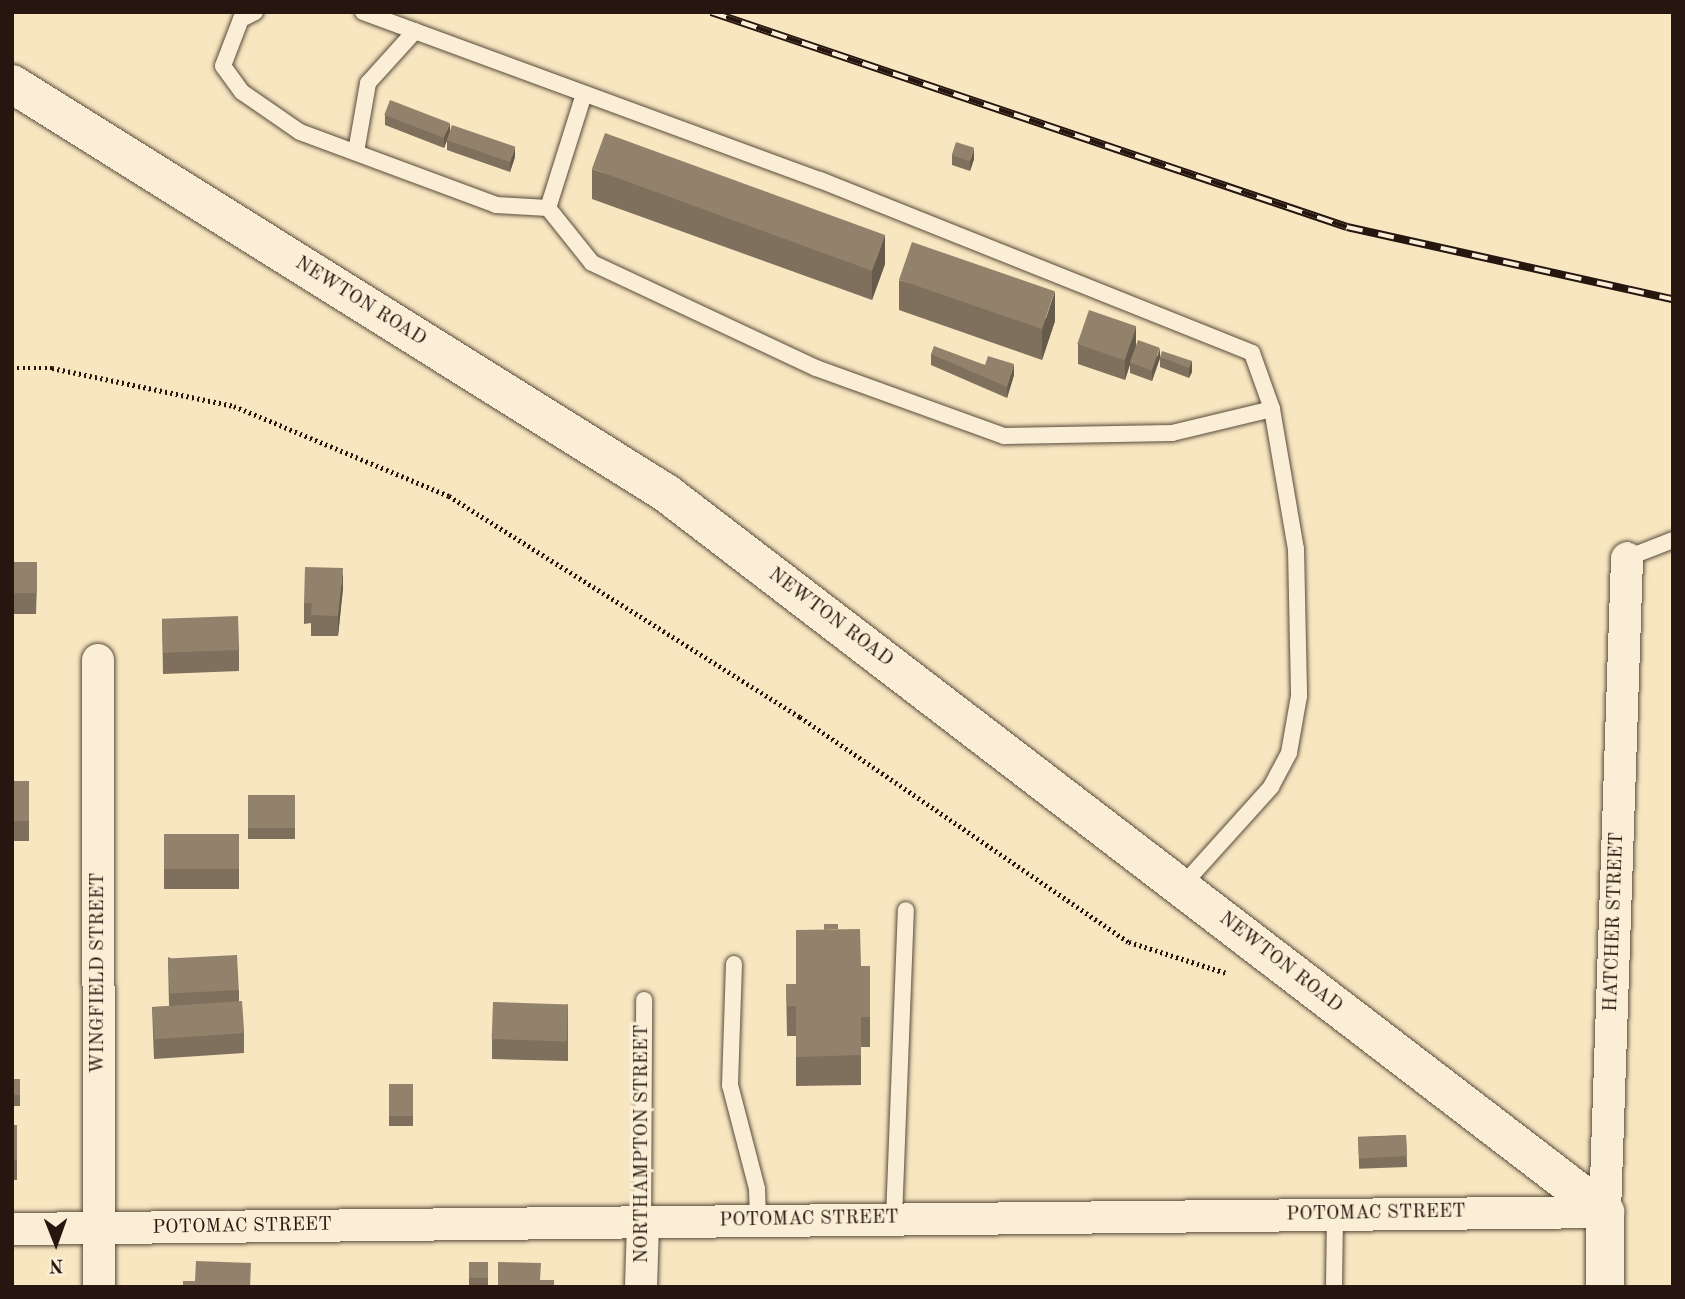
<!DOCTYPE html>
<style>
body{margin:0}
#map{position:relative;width:1685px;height:1299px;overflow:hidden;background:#f7e6c0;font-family:"Old Standard TT",serif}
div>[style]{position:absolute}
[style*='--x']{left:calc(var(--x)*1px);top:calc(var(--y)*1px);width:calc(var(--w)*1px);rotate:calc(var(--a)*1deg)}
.path>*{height:4.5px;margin-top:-2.25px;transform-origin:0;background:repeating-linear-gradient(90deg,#26160f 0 2px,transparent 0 5.5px)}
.roads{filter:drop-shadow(0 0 2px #5a4a3b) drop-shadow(0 0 2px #5a4a3b)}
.lane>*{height:16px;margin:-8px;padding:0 8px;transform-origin:8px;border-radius:8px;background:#faefd6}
.street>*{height:32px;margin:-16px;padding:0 16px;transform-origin:16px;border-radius:16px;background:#faefd6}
.secondary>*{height:38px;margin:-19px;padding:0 19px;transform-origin:19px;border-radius:19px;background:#faefd6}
.rail>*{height:8px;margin-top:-4px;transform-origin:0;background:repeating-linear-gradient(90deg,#faefd6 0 16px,#26160f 0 32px);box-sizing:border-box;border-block:2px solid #26160f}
.wall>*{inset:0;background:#7e705c;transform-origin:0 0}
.shaded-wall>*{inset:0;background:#675b4b}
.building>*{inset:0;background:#93826b;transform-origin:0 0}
span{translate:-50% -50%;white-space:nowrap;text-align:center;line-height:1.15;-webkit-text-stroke:7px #faefd6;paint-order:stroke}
.street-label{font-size:19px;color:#26160f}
.frame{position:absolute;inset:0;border:14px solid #26160f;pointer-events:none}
.north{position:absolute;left:21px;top:1208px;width:70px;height:70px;-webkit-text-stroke:5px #faefd6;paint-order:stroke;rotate:179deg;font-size:19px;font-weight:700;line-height:28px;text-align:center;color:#26160f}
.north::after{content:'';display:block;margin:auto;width:24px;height:32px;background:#26160f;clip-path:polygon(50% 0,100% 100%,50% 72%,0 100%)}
</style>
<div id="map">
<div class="path">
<div style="--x:12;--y:368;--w:40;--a:0"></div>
<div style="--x:52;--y:368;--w:186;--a:11.8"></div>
<div style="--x:234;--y:406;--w:233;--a:22.7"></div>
<div style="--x:449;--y:496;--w:415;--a:32.2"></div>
<div style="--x:800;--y:717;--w:399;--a:34.4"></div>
<div style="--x:1129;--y:942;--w:102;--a:17.7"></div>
</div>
<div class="roads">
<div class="lane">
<div style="--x:255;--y:12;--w:16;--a:153"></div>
<div style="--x:241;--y:19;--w:50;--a:111"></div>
<div style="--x:223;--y:66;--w:32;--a:54"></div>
<div style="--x:242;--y:92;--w:70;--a:34.6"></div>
<div style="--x:300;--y:132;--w:209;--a:20.4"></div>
<div style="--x:496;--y:205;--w:52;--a:3.3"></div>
<div style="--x:363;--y:12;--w:487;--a:20.2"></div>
<div style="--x:820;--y:180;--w:465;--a:21.8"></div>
<div style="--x:1252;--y:353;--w:59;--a:70.3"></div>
<div style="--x:1272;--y:409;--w:142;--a:80.3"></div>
<div style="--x:1296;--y:549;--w:147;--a:88.8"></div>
<div style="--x:1299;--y:696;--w:58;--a:100"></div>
<div style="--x:1289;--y:753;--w:38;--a:118"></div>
<div style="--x:1271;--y:787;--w:135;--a:132"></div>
<div style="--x:584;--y:94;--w:120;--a:107.5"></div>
<div style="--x:548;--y:208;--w:70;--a:51.3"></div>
<div style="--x:592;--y:263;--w:247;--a:25.1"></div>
<div style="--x:816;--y:368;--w:200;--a:19.9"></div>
<div style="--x:1004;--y:436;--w:168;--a:-1"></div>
<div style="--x:1172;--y:433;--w:103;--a:-13.5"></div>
<div style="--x:356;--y:152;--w:70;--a:-80.1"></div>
<div style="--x:368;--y:83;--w:70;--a:-47.9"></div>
<div style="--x:1627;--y:558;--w:49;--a:-21.4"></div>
<div style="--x:734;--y:964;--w:121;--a:91.9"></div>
<div style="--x:730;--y:1085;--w:107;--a:75.4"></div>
<div style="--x:757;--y:1189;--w:31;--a:88"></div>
<div style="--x:894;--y:1219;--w:309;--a:-87.8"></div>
<div style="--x:643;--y:1222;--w:222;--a:-89.7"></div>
<div style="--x:1334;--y:1287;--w:73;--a:-89.2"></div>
</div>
<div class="street">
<div style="--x:98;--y:660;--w:627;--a:89.91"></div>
<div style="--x:12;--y:1229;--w:1593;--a:-0.61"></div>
<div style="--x:1605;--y:1212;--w:654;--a:-88.07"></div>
<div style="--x:641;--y:1287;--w:65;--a:-88.2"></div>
</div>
<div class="secondary">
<div style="--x:12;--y:84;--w:771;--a:32.02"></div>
<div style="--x:666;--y:493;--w:1183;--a:37.44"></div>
<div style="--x:1605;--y:1212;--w:75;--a:90"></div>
</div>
</div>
<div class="rail">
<div style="--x:711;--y:12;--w:671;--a:18.68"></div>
<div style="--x:1347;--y:227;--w:334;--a:12.5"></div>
</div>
<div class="wall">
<div style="clip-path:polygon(385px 115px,450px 132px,515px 157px,510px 172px,447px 150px,447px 140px,444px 148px,385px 125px)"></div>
<div style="clip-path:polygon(952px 155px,974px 159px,970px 171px,952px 165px)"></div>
<div style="clip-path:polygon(592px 169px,885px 264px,872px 300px,592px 199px)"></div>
<div style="clip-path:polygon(899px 280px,1055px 321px,1042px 360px,899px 310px)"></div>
<div style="clip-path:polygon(1078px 344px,1136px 345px,1160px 358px,1152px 381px,1130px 373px,1130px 364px,1125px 380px,1078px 364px)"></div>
<div style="clip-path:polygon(931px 354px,985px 365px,1014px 375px,1007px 398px,931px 365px)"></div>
<div style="clip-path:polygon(1160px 357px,1192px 361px,1192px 372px,1189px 378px,1160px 367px)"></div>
<div style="clip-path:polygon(12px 562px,37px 582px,36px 614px,12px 614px)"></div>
<div style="clip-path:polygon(343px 588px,338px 636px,311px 636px,311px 623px,304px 624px,304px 603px)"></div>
<div style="clip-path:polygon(162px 619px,239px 650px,239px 671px,163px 674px)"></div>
<div style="left:12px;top:781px;width:17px;height:60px"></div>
<div style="left:295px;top:795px;width:44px;height:47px;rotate:90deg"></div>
<div style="left:164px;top:834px;width:75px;height:55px"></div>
<div style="clip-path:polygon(838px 929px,861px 966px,870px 966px,870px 1047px,861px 1047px,861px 1085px,796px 1086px,796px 1036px,787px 1036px,786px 984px,796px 984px)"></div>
<div style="clip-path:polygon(168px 957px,239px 990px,239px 1002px,244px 1033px,244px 1053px,154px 1059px,152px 1007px,169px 1006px)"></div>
<div style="clip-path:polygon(568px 1004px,568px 1061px,492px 1059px,492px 1039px)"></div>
<div style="left:12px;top:1079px;width:8px;height:27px"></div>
<div style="left:389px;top:1084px;width:24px;height:42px"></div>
<div style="clip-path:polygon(12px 1125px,17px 1160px,17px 1180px,12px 1180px)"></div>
<div style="left:1406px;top:1135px;width:32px;height:48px;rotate:88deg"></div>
<div style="left:488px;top:1262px;width:25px;height:19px;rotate:90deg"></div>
</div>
<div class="shaded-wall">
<div style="clip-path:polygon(450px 123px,450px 133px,444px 148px,444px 137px)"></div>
<div style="clip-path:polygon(515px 147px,515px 157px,510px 172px,510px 162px)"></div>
<div style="clip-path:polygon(974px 148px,974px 159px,970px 171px,970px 161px)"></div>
<div style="clip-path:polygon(885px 234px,885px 264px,872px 300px,872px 271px)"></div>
<div style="clip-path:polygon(1055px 291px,1055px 321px,1042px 360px,1042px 330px)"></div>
<div style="clip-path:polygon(1136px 326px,1136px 346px,1125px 380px,1125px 359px)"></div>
<div style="clip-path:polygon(1160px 348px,1160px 358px,1152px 381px,1152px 371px)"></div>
<div style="clip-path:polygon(1192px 361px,1192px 372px,1189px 378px,1189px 368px)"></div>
<div style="clip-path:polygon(1014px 364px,1014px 375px,1007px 398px,1007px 387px)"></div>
<div style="clip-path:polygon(343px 568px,343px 588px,338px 636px,338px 616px)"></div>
</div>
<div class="building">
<div style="left:390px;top:100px;width:64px;height:16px;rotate:21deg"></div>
<div style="left:452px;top:125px;width:67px;height:16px;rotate:19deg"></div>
<div style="left:605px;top:133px;width:298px;height:38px;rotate:20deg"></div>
<div style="left:956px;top:142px;width:19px;height:14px;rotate:18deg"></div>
<div style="left:912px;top:242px;width:151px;height:40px;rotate:19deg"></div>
<div style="left:1089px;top:310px;width:50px;height:36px;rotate:19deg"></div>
<div style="left:1138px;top:340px;width:23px;height:24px;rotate:20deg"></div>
<div style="clip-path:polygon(934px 346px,985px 365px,988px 356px,1014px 364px,1007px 387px,931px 354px)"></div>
<div style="clip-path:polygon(1162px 351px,1192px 361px,1189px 368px,1160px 357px)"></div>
<div style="left:12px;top:562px;width:25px;height:31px"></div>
<div style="clip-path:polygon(305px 567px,343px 568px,338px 616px,311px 615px,312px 603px,304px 603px)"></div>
<div style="left:238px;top:616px;width:34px;height:76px;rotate:88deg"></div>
<div style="left:12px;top:781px;width:17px;height:40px"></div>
<div style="left:295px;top:795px;width:33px;height:47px;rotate:90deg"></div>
<div style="left:164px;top:834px;width:75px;height:35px"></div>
<div style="clip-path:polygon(824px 924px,838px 924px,838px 929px,824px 930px)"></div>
<div style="clip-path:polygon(860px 929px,861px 966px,870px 966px,870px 1017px,861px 1017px,861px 1055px,796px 1057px,796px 1006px,787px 1006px,786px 984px,796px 984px,796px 930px)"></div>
<div style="left:237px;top:955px;width:35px;height:69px;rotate:87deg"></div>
<div style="left:242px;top:1001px;width:32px;height:90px;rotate:86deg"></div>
<div style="left:493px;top:1002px;width:75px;height:37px;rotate:2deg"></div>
<div style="left:12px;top:1079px;width:8px;height:16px"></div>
<div style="left:389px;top:1084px;width:24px;height:32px"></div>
<div style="left:12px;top:1125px;width:5px;height:35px"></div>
<div style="left:1406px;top:1135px;width:21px;height:48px;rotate:87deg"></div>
<div style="clip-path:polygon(196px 1261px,251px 1263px,250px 1287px,183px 1287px,183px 1281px,195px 1281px)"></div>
<div style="left:488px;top:1262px;width:16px;height:19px;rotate:90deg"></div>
<div style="clip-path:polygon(498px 1262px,541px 1263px,540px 1280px,554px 1280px,554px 1287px,498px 1287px)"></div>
</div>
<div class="street-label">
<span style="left:360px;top:302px;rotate:32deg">NEWTON ROAD</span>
<span style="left:830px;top:618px;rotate:37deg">NEWTON ROAD</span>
<span style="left:1615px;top:922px;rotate:-88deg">HATCHER STREET</span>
<span style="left:1280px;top:963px;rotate:38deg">NEWTON ROAD</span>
<span style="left:99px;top:973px;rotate:-90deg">WINGFIELD STREET</span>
<span style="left:643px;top:1144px;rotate:-90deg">NORTHAMPTON STREET</span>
<span style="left:1376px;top:1214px;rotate:-1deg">POTOMAC STREET</span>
<span style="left:809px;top:1220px;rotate:-1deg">POTOMAC STREET</span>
<span style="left:242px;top:1227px;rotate:-1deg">POTOMAC STREET</span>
</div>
<div class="frame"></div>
<div class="north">N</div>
</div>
